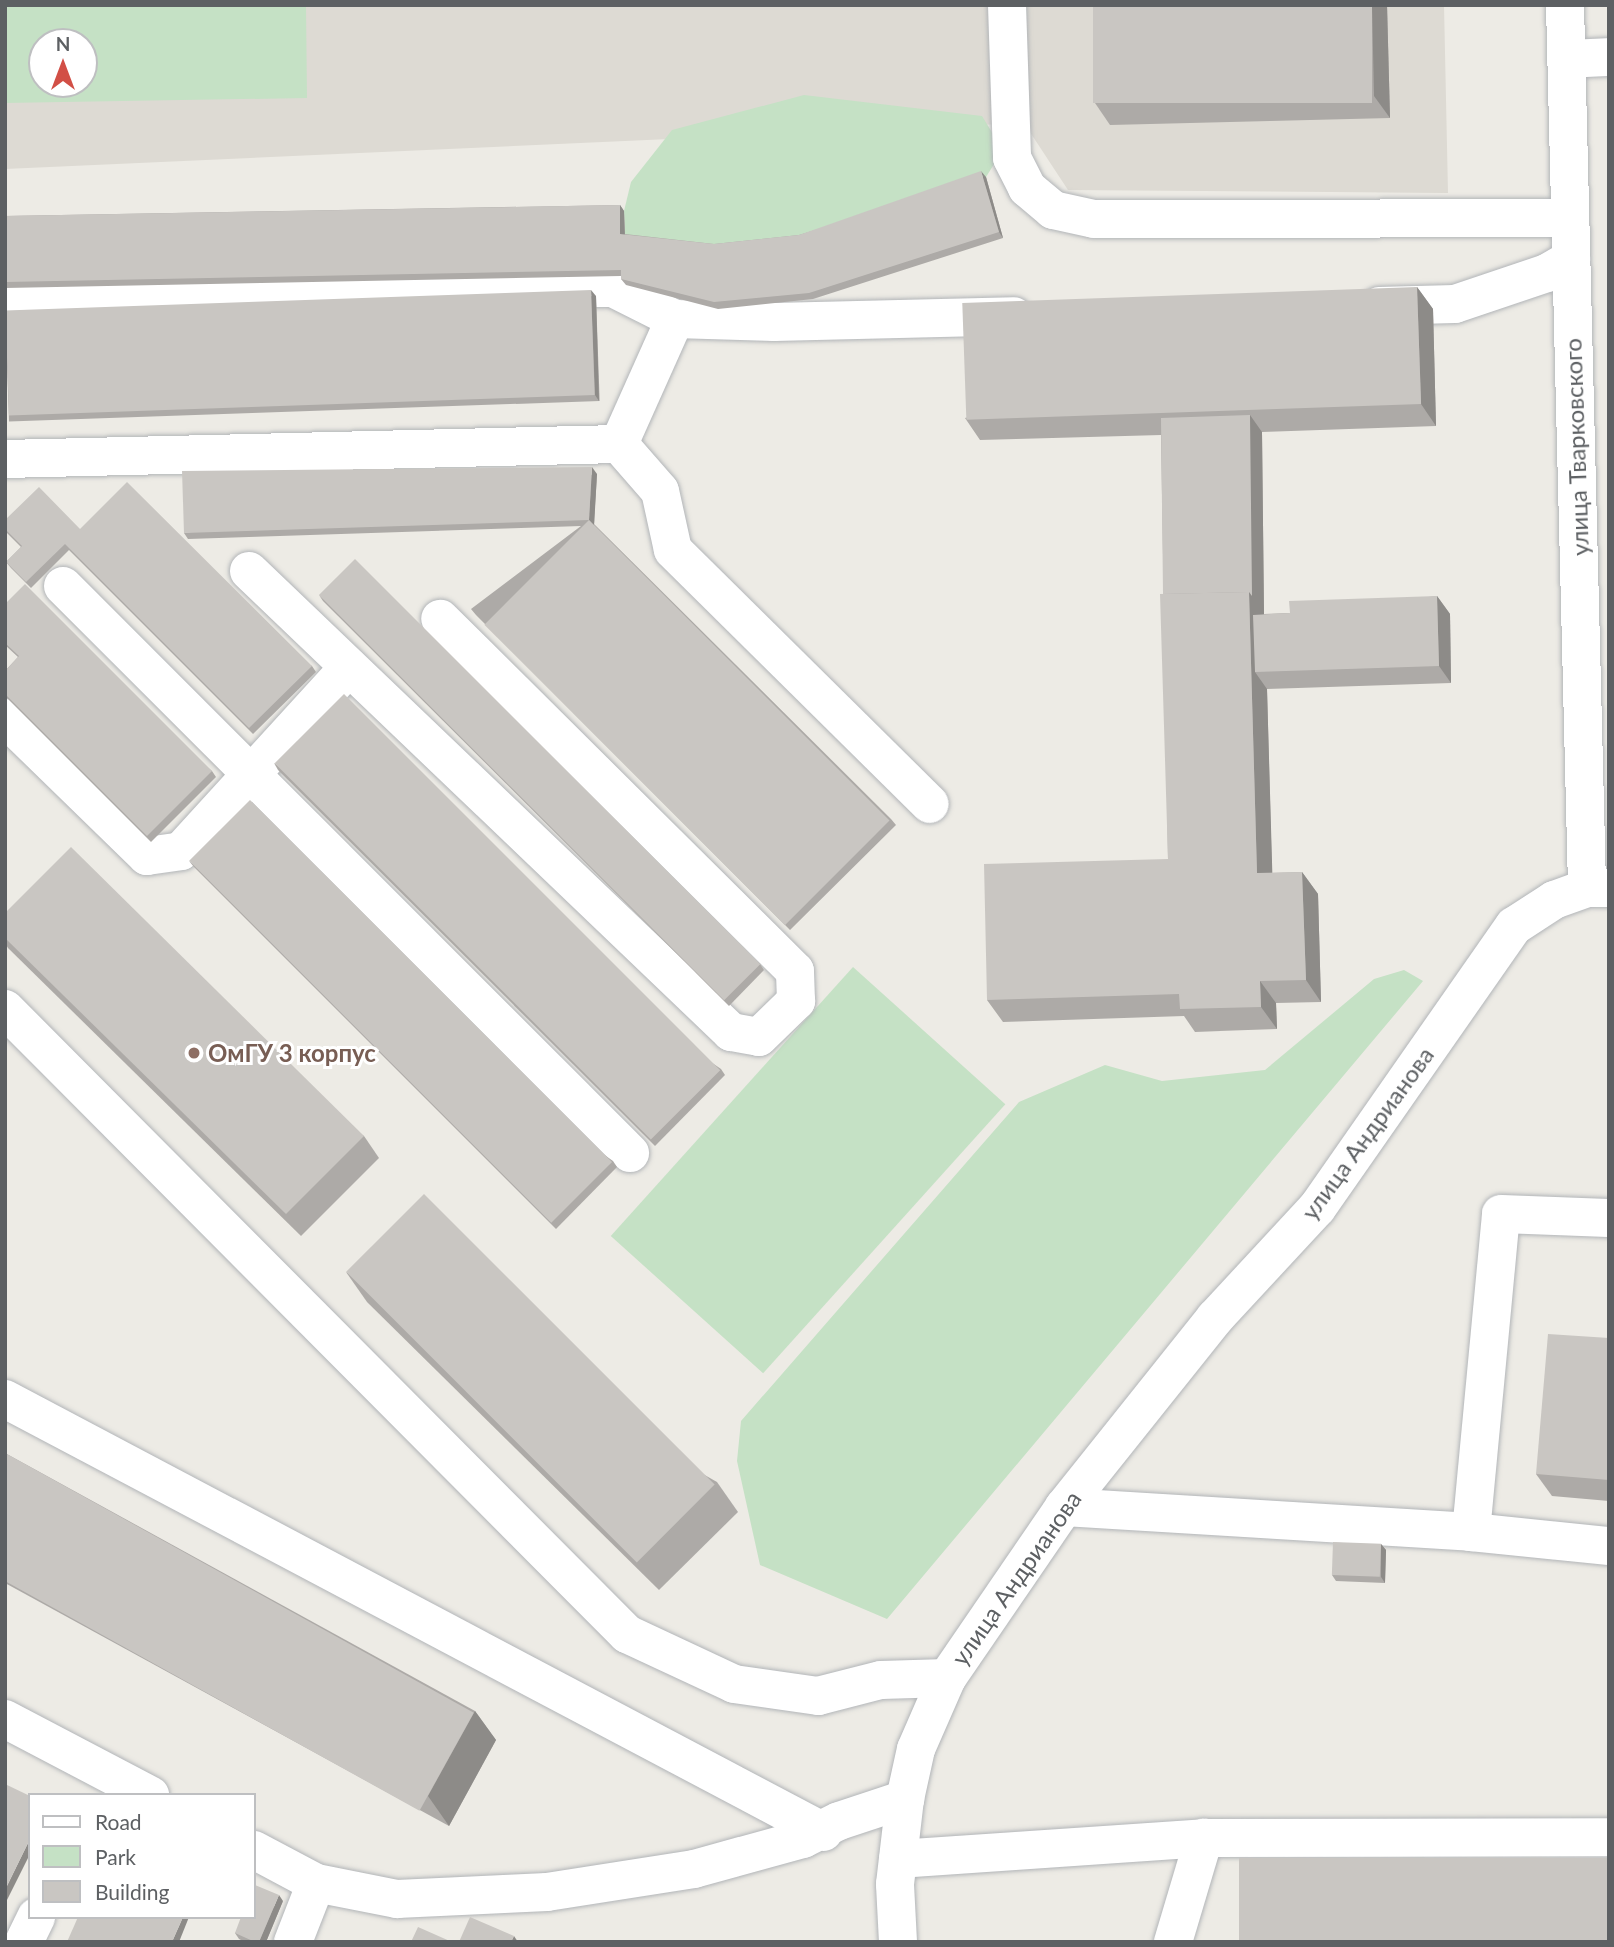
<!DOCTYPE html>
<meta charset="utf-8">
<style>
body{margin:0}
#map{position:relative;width:1614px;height:1947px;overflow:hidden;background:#edebe5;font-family:Lato,sans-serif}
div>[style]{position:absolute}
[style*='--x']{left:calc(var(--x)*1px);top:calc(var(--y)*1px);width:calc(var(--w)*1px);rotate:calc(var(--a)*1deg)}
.education>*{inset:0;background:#dddad3}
.green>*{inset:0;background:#c5e1c5;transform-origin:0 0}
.roads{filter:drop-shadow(0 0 2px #b2b5b8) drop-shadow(0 0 2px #b2b5b8)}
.minor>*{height:38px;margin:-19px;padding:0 19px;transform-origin:19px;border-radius:19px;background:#fff}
.wall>*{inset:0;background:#adaaa7;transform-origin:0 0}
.shaded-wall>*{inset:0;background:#8d8b88}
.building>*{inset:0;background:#c9c6c2;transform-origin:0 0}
.dots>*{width:19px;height:19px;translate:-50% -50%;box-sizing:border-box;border:4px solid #fff;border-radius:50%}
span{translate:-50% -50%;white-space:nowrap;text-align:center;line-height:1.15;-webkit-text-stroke:6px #fff;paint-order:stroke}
.street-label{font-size:24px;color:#5d6063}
.education-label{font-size:24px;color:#785e54;font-weight:700}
.left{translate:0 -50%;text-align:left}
.frame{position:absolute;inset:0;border:7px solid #5d6063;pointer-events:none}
.legend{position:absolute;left:28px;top:1793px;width:228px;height:126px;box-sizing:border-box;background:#fff;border:2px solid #bebfc1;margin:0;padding:9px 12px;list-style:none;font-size:21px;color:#5d6063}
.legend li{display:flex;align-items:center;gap:14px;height:35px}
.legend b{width:35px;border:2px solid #bebfc1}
.north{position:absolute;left:28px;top:28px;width:70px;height:70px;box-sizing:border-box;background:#fff;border:2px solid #bebfc1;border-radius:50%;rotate:0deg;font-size:19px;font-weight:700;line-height:28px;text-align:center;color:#5d6063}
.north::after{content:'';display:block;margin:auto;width:24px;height:32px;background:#d24f46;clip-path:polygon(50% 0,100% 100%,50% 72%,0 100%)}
</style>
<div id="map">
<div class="education">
<div style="clip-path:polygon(evenodd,5px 5px,1444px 5px,1448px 193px,1068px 190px,1024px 123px,5px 169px,5px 5px,42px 42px,84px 42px,84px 84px,42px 84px,42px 42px)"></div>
</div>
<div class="green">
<div style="clip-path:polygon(evenodd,5px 5px,306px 5px,307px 98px,5px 103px,5px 5px,42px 42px,84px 42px,84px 84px,42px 84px,42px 42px)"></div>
<div style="clip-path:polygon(804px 95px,982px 116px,993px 134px,996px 161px,986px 177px,803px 241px,718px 250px,625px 240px,624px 211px,631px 182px,672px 130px)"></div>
<div style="left:853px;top:967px;width:205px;height:362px;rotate:42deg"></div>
<div style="clip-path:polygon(1404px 970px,1423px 981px,887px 1619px,760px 1565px,737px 1461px,741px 1421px,1019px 1102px,1105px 1065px,1162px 1081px,1265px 1070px,1374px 979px)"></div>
</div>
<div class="roads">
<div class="minor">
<div style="--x:1007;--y:5;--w:153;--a:88.1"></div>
<div style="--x:1012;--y:158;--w:34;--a:63"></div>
<div style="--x:1027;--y:188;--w:34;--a:40"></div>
<div style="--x:1053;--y:210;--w:42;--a:12.4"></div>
<div style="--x:1094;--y:219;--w:476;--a:-0.1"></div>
<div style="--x:1565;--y:5;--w:883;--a:88.57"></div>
<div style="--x:1567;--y:59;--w:42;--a:-2.7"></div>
<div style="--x:5;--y:299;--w:608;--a:-1.04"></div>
<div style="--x:613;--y:288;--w:69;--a:26.6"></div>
<div style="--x:675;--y:319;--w:99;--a:1.7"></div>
<div style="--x:774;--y:322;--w:240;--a:-1.4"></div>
<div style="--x:1379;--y:306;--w:76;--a:-1.5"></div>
<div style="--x:1455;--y:304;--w:97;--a:-18.6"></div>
<div style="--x:1547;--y:273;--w:28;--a:-30"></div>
<div style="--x:619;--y:444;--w:137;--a:-65.9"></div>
<div style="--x:5;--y:459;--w:614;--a:-1.4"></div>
<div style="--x:619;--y:444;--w:62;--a:48.9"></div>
<div style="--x:660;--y:491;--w:60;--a:77.6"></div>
<div style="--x:673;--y:550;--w:361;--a:44.7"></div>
<div style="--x:249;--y:571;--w:667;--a:43.72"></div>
<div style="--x:731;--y:1032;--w:28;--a:10"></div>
<div style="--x:759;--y:1037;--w:52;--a:-44.2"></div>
<div style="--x:796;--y:1001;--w:30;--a:-92"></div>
<div style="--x:795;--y:971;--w:500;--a:-135.2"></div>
<div style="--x:63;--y:586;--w:802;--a:45"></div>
<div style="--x:5;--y:718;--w:198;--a:44.2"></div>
<div style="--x:147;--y:856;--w:34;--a:-8"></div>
<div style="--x:181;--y:851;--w:249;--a:-47.6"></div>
<div style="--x:5;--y:1009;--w:882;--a:45.14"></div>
<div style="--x:627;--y:1634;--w:118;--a:25"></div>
<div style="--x:734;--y:1684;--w:85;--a:8.1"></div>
<div style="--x:818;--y:1696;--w:65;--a:-14.3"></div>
<div style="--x:881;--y:1680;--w:66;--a:-1.7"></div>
<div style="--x:5;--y:1399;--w:926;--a:27.87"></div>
<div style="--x:1064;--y:1507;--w:408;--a:3.5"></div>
<div style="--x:1471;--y:1532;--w:139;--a:5.8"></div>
<div style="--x:1471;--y:1532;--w:319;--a:-84.6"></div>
<div style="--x:1501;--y:1214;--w:108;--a:2.1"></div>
<div style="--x:5;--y:1719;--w:164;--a:27.7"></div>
<div style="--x:254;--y:1850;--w:70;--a:28"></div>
<div style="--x:316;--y:1883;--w:83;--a:11.2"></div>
<div style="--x:397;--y:1899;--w:150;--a:-2.7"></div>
<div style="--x:547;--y:1892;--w:149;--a:-8.9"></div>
<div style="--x:694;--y:1869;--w:113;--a:-15.4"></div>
<div style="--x:803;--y:1839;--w:40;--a:-26.6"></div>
<div style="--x:839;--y:1821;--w:70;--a:-18.4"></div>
<div style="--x:898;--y:1859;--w:307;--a:-3.9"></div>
<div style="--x:1204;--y:1838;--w:405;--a:-0.1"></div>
<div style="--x:24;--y:1942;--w:28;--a:-64"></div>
<div style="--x:293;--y:1942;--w:63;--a:-68.7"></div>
<div style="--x:898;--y:1942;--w:58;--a:-93"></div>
<div style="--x:895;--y:1884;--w:86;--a:-83.3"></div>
<div style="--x:905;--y:1799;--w:51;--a:-77.6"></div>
<div style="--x:916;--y:1749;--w:77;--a:-66.4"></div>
<div style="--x:947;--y:1678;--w:207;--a:-55.6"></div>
<div style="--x:1064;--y:1507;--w:242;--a:-51.4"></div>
<div style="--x:1215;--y:1318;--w:150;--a:-47.2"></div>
<div style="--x:1317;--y:1208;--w:344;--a:-55.1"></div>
<div style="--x:1514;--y:926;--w:48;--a:-33"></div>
<div style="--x:1554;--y:900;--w:35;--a:-20"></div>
<div style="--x:1587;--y:888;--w:22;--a:0"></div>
<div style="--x:1173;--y:1942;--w:109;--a:-73.4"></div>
</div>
</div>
<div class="wall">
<div style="clip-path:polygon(1093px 5px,1387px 5px,1390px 118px,1110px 125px,1095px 103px)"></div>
<div style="clip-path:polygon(986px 177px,1003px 238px,813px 299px,718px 309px,626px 285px,621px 279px,621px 276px,5px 288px,5px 216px,620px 205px,624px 211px,625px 234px,714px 244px,799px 235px)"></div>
<div style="clip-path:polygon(1417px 287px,1433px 309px,1436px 426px,1262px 432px,1264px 614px,1290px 613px,1437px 596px,1450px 614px,1451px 683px,1267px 689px,1272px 873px,1302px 872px,1318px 894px,1321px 1002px,1276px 1003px,1277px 1029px,1195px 1032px,1184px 1016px,1003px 1022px,987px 1000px,1168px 859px,1161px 435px,980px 440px,965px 418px)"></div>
<div style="left:596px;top:296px;width:105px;height:591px;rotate:88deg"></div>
<div style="clip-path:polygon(597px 474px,594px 524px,891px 819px,896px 825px,790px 930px,476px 615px,471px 609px,581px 526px,188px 539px,184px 533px)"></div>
<div style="clip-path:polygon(5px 520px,80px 529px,312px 666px,316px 672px,253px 734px,69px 550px,31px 588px,11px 568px,6px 562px,21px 547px,5px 531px)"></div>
<div style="clip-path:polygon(319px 595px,760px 964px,764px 970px,729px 1006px,323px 601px)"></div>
<div style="clip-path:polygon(5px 604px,212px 771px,216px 777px,151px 842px,5px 696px,5px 671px,18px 657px,5px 645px)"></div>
<div style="clip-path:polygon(274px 763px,721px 1069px,725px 1075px,655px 1146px,278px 770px)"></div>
<div style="clip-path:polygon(189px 861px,613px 1161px,617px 1167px,556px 1229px,194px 867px)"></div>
<div style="clip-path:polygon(5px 913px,364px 1136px,379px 1158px,301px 1236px,8px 948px,5px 943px)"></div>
<div style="clip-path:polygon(346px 1272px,717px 1482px,738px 1512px,659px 1590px,367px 1302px)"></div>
<div style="clip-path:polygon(1609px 1338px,1609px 1501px,1552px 1496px,1536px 1474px)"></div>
<div style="clip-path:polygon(5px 1453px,475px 1711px,496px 1740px,449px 1826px,5px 1583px)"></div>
<div style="clip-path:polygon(1381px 1544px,1386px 1550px,1385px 1583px,1336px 1581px,1332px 1575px)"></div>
<div style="clip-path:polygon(283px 1901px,266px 1942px,245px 1942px,239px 1939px,235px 1933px)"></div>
</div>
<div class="shaded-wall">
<div style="clip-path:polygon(1372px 5px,1387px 5px,1390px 118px,1374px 96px)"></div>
<div style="clip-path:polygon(981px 171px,986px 177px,1003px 238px,999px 232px)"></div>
<div style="clip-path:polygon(620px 205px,624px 211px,625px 240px,620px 234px)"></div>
<div style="clip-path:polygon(1417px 287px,1433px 309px,1436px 426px,1421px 404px)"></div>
<div style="clip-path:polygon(591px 290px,596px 296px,599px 401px,595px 395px)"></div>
<div style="clip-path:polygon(1250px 415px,1262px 432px,1264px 614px,1255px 672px,1267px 689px,1273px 896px,1257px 873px,1249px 592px)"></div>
<div style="clip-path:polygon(592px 467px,597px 474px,594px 526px,589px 520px)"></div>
<div style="clip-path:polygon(1437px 596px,1450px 614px,1451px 683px,1439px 666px)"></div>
<div style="clip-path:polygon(1302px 872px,1318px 894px,1321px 1002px,1306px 980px)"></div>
<div style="clip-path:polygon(1260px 981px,1276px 1003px,1277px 1029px,1261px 1007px)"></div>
<div style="clip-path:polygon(1381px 1544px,1386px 1550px,1385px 1583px,1381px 1577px)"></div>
<div style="clip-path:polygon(475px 1711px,496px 1740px,449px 1826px,428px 1796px)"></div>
<div style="clip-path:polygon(30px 1839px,30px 1854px,5px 1904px,5px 1890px)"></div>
<div style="clip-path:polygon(279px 1895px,283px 1901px,266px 1942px,259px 1942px)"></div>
<div style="clip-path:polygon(183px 1917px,189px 1917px,179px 1942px,172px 1942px)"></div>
<div style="clip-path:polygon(514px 1936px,518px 1942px,511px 1942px)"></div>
</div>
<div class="building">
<div style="left:1093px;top:5px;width:279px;height:98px"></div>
<div style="clip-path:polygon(981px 171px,999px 232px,809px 293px,714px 302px,621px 279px,621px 270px,5px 282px,5px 216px,620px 205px,620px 234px,714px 244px,799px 235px)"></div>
<div style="left:1417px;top:287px;width:117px;height:455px;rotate:88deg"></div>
<div style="left:591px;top:290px;width:105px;height:586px;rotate:88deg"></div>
<div style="clip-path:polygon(1250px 415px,1252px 596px,1249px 592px,1163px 594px,1161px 418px)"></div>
<div style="clip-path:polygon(592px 467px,589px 520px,184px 533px,182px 471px)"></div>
<div style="clip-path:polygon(127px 482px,312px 666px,249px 728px,65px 544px,26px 582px,6px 562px,22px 546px,5px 529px,5px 520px,39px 487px,80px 529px)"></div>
<div style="left:589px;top:520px;width:425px;height:148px;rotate:45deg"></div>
<div style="left:355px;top:559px;width:573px;height:51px;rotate:45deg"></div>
<div style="clip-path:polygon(25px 584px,212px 771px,147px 836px,5px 694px,5px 671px,19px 656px,5px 643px,5px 604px)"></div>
<div style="clip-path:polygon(1249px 592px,1257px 873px,1302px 872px,1306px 980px,1260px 981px,1261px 1007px,1180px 1009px,1179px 994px,987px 1000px,984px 864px,1168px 859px,1160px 594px)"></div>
<div style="clip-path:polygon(1437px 596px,1439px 666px,1255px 672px,1253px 615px,1290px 613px,1289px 601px)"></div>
<div style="left:344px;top:694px;width:532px;height:98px;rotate:45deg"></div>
<div style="left:250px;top:800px;width:512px;height:86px;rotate:45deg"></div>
<div style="clip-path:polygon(71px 847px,364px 1136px,286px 1214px,5px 938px,5px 913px)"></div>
<div style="left:424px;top:1194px;width:411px;height:110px;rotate:45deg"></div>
<div style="clip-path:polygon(1548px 1334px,1609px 1338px,1609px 1480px,1536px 1474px)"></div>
<div style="left:5px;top:1453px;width:536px;height:112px;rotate:29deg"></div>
<div style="left:1333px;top:1542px;width:48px;height:33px;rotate:2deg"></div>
<div style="clip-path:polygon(5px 1784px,30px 1796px,30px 1839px,5px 1890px)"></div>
<div style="left:1609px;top:1858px;width:84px;height:370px;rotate:90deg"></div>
<div style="clip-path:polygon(255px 1885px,279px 1895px,259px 1942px,255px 1942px,235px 1933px,241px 1917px,254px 1917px,254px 1888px)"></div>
<div style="clip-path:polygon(78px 1917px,183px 1917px,172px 1942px,67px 1942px)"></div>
<div style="clip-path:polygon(470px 1917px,514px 1936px,511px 1942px,459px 1942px)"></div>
<div style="clip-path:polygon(418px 1927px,452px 1942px,411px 1942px)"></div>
</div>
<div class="dots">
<div style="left:194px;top:1053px;background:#8d6e63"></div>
</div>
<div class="street-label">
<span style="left:1576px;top:447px;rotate:-92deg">улица Тварковского</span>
<span style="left:1367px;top:1133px;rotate:-54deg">улица Андрианова</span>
<span style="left:1016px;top:1578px;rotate:-55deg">улица Андрианова</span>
</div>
<div class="education-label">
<span class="left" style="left:208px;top:1053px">ОмГУ 3 корпус</span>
</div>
<div class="frame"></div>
<ul class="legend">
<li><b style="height:9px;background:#fff"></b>Road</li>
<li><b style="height:19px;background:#c5e1c5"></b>Park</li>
<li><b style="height:19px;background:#c9c6c2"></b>Building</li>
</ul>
<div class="north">N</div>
</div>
